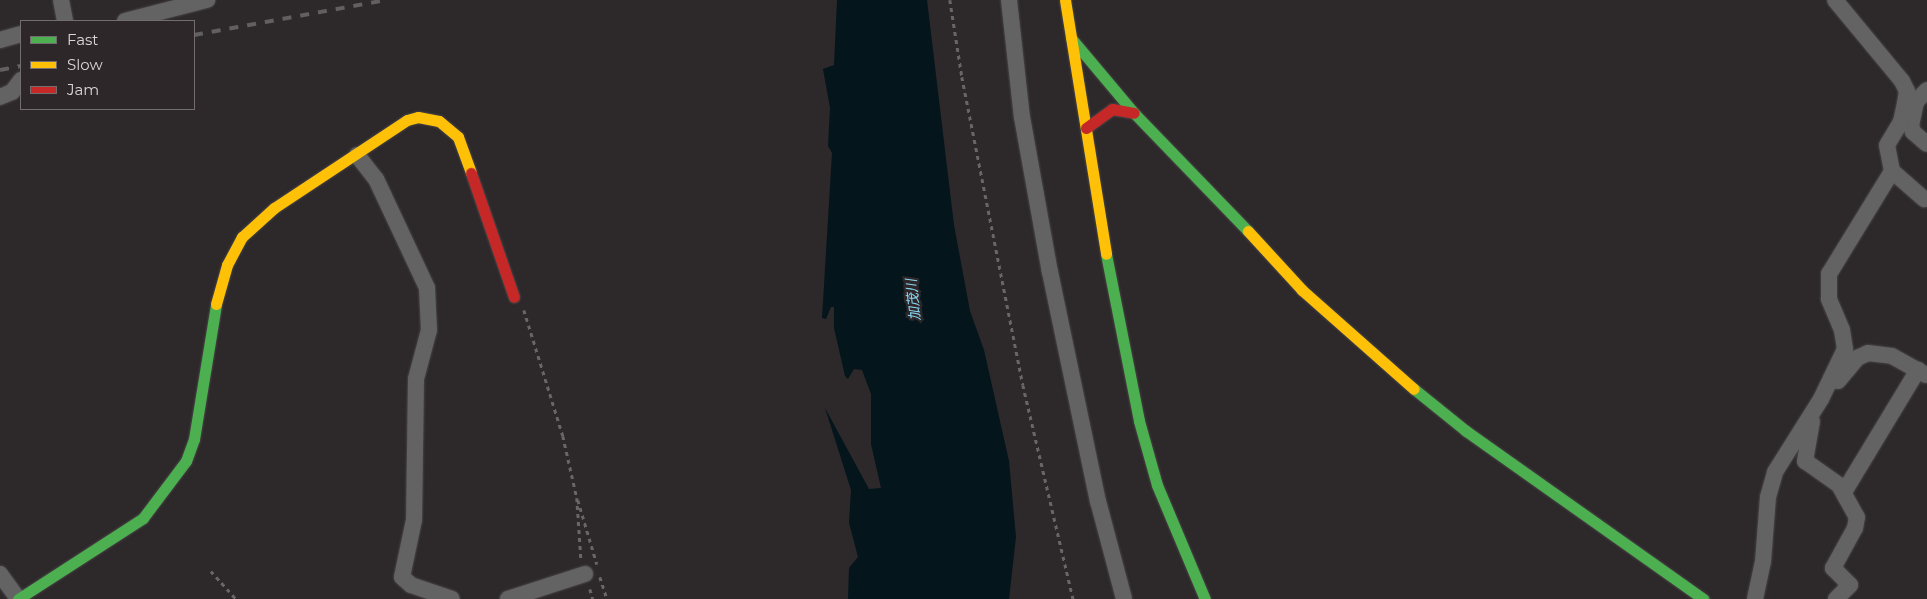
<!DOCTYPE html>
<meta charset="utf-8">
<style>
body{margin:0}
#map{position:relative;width:1927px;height:599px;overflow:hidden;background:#2d282a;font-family:Montserrat,"Noto Sans JP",sans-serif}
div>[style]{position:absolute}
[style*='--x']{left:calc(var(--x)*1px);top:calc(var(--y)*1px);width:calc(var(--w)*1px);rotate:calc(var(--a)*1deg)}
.water>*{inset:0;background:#04151b}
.path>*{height:2.5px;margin-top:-1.25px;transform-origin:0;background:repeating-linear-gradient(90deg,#686666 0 4px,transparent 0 8px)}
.roads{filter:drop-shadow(0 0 1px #484546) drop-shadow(0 0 1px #484546)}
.street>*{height:16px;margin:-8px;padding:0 8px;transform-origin:8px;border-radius:8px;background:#636363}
.fast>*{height:11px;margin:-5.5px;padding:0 5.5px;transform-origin:5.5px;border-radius:5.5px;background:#4caf50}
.slow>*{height:11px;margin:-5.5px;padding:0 5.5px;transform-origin:5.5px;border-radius:5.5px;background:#ffc107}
.jam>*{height:11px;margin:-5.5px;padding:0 5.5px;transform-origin:5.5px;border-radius:5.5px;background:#c62828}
.rail>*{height:4px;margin-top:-2px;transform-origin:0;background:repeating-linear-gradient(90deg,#625f60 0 9px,transparent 0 18px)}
span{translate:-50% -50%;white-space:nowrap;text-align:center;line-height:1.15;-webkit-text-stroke:4.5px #2e272a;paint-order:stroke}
.water-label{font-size:14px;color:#89d9f6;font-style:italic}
.legend{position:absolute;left:20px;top:20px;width:175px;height:90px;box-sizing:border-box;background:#2e272a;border:1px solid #736d6f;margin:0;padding:6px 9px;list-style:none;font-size:15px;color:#dad6d7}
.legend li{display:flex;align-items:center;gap:10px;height:25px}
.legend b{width:25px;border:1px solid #736d6f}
</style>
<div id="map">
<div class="water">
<div style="clip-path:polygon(837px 0,927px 0,954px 225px,970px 311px,984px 350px,1009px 461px,1016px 537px,1009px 599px,848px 599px,849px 568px,858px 557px,849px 523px,851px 490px,825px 408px,869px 489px,881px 488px,871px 444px,871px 394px,862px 370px,854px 369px,848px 379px,845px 376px,834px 328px,834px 307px,831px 307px,826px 319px,822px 318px,832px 153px,828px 146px,830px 108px,823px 69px,834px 65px)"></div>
</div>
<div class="path">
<div style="--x:950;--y:0;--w:78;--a:81.1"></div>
<div style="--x:962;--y:77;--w:314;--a:78.8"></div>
<div style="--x:1023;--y:385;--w:220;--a:76.8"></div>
<div style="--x:524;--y:310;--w:132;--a:72.8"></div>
<div style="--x:563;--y:436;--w:64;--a:77.3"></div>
<div style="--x:577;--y:498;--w:61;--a:86.2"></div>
<div style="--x:578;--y:500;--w:67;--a:73.5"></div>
<div style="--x:211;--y:571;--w:38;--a:48"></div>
<div style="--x:600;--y:577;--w:23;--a:72"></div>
<div style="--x:590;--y:589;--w:10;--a:73"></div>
</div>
<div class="roads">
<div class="street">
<div style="--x:61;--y:0;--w:21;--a:79"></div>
<div style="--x:1009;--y:0;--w:118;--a:83.7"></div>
<div style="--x:1022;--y:117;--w:158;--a:79.8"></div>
<div style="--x:1050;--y:272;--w:234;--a:78.2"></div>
<div style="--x:1098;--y:501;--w:101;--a:75.1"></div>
<div style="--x:125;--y:21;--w:85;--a:-14.4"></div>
<div style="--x:0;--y:40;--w:22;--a:-16"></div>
<div style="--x:1927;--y:90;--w:16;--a:133"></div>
<div style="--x:1916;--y:102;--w:24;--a:102"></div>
<div style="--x:1911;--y:125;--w:7;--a:74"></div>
<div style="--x:1913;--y:132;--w:18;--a:41"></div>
<div style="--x:0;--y:97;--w:13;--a:-23"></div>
<div style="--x:12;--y:92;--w:15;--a:-53"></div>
<div style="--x:357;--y:155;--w:31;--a:52"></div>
<div style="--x:376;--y:179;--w:120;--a:64.9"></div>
<div style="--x:427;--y:288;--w:42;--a:87.3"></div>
<div style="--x:429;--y:330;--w:51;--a:104.9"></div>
<div style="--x:416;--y:379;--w:141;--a:90.8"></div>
<div style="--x:414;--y:520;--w:58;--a:101.9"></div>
<div style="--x:402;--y:577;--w:12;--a:42"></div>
<div style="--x:411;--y:585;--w:43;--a:18.9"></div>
<div style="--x:1892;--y:171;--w:43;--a:41.2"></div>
<div style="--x:1838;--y:381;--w:30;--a:-50"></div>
<div style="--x:1857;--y:358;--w:12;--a:-24"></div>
<div style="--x:1868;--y:353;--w:24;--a:7"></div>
<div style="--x:1892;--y:356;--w:39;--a:29"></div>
<div style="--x:1812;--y:421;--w:41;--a:99.9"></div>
<div style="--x:1805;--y:461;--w:42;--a:35.2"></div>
<div style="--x:1839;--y:485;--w:37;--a:61"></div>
<div style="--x:1857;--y:517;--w:11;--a:100"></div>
<div style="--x:1855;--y:528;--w:46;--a:118.8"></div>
<div style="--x:1833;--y:568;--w:24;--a:45"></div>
<div style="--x:1850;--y:585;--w:20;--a:135"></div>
<div style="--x:1844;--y:492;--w:143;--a:-58.8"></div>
<div style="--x:0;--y:574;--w:31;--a:54"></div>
<div style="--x:508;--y:599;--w:81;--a:-18"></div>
<div style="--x:1755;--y:599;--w:38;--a:-78"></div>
<div style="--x:1763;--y:562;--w:65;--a:-85.6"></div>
<div style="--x:1768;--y:497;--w:26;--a:-74"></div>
<div style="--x:1775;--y:472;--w:86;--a:-57.8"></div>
<div style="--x:1821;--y:399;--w:55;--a:-64.4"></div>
<div style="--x:1845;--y:349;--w:19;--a:-99"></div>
<div style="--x:1842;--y:330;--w:34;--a:-113"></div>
<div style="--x:1829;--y:299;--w:25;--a:-90"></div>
<div style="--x:1829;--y:274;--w:121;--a:-58.5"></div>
<div style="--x:1892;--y:171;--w:26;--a:-101"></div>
<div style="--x:1887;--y:145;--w:27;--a:-59"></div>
<div style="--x:1901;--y:122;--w:19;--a:-78"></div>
<div style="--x:1905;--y:103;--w:12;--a:-81"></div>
<div style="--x:1907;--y:91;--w:11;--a:-117"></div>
<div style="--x:1902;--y:81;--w:105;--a:-129.6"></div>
</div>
<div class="fast">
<div style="--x:1071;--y:38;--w:98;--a:50"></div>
<div style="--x:1134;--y:113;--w:164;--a:46"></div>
<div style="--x:1106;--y:254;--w:170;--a:78.8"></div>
<div style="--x:1139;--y:421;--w:66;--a:74.3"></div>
<div style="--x:1157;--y:485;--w:124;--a:67.2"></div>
<div style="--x:1414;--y:389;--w:67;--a:38.9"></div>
<div style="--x:1466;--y:431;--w:291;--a:35.3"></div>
<div style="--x:18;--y:599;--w:149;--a:-32.9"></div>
<div style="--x:143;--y:518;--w:71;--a:-53"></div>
<div style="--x:186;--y:461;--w:23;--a:-70"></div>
<div style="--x:194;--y:439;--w:137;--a:-80.7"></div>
</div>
<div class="slow">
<div style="--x:1065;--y:0;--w:257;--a:80.8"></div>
<div style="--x:1248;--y:231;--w:80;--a:47.5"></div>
<div style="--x:1302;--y:290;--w:149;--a:41.5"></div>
<div style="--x:216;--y:304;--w:41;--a:-74.2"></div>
<div style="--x:227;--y:265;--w:32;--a:-62"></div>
<div style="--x:242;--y:237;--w:43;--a:-42.2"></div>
<div style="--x:274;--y:208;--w:159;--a:-33.5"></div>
<div style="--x:407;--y:120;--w:11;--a:-15"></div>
<div style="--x:418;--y:117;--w:21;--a:11"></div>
<div style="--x:439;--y:121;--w:25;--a:40"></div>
<div style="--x:458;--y:137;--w:38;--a:70"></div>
</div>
<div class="jam">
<div style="--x:1086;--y:128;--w:32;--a:-36"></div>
<div style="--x:1112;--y:109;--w:22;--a:10"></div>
<div style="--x:471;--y:173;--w:131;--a:70.9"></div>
</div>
</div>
<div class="rail">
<div style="--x:194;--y:35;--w:195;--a:-10.3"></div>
<div style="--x:0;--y:70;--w:21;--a:-11"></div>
</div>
<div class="water-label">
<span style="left:913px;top:300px;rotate:-96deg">加茂川</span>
</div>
<ul class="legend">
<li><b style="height:6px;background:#4caf50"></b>Fast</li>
<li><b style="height:6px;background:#ffc107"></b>Slow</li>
<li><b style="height:6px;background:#c62828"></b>Jam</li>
</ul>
</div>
